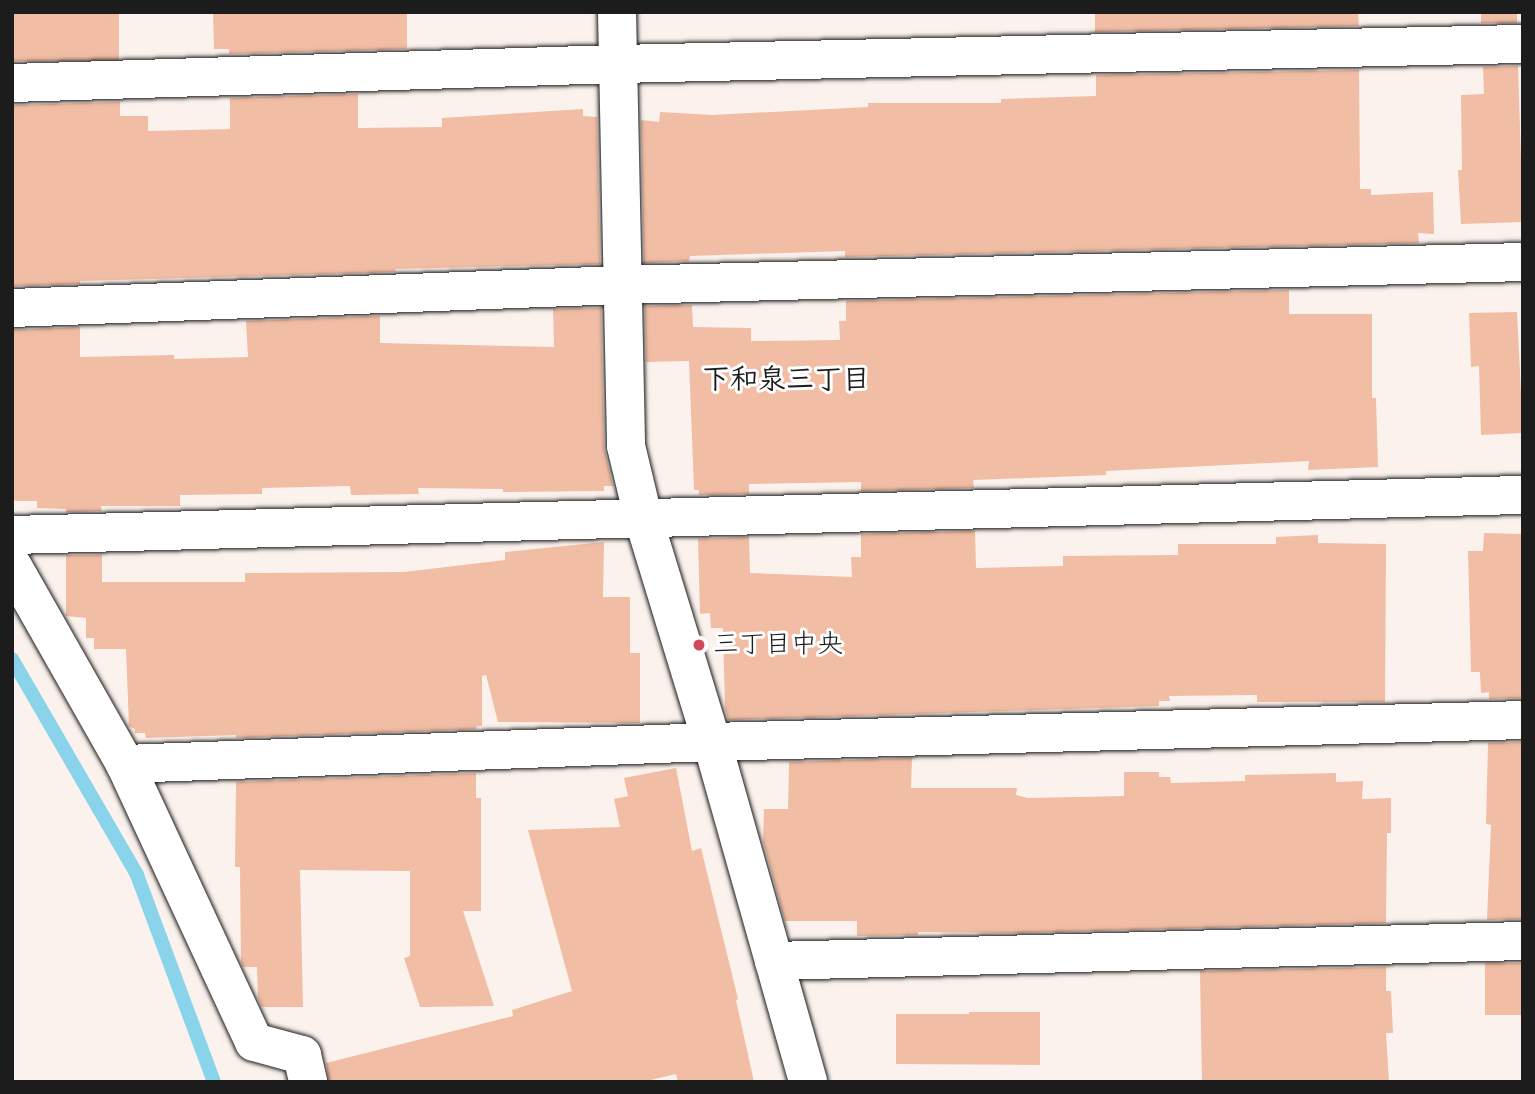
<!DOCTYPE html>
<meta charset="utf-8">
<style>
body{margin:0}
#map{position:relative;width:1535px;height:1094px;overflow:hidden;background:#fcf2ed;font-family:"Comic Neue","Klee One",sans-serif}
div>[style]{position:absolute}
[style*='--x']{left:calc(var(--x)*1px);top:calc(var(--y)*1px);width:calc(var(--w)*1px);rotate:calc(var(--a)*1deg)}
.stream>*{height:14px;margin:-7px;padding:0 7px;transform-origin:7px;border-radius:7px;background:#8ad4eb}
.building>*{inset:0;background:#f1bda4;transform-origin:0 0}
.roads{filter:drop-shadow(0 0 2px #1c1c1c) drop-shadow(0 0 2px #1c1c1c)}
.street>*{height:38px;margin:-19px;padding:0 19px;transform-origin:19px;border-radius:19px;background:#fff}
.dots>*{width:19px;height:19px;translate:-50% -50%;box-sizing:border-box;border:4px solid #fff;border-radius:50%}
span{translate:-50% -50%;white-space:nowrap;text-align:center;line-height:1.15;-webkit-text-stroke:6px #fff;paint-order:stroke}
.poi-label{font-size:26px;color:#1c1c1c}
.left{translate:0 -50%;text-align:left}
.neighbourhood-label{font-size:28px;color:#1c1c1c;font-weight:700}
.frame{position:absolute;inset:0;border:14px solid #1c1c1c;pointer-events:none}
</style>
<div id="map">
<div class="stream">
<div style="--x:12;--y:659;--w:250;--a:59.9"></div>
<div style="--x:137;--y:875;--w:221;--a:69.6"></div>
</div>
<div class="building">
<div style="left:12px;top:12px;width:107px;height:49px"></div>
<div style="clip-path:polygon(213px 12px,407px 12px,407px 49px,229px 54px,229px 49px,214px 49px)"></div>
<div style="clip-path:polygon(1095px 12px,1358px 12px,1359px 26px,1095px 32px)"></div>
<div style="left:1481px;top:12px;width:36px;height:11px"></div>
<div style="clip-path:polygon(1518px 66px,1523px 222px,1461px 224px,1458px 170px,1462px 170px,1461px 95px,1484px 94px,1483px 67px)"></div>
<div style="clip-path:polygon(1359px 70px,1360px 189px,1371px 189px,1371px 195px,1433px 192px,1434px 234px,1418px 233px,1419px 243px,845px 257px,845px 251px,690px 256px,689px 261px,644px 263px,641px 120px,659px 122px,660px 112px,712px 115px,868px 107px,868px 103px,1001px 103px,1001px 99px,1096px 96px,1096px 75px)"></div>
<div style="clip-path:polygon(358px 94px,358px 128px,442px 127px,442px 118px,583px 109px,583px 116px,597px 117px,600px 264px,395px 269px,396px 272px,80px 281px,80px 284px,13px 286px,12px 105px,120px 102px,120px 116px,148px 116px,148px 131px,230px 129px,230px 98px)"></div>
<div style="clip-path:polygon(1289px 290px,1289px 314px,1372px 314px,1372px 398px,1376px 398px,1378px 467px,1308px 470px,1309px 461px,1106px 471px,1106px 475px,973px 480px,974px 488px,861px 491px,861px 482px,749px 484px,749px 494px,699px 495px,699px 490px,694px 490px,689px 361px,646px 362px,645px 306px,692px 305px,693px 327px,751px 328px,751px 341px,840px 340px,839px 321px,846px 321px,846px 301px)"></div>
<div style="clip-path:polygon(601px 308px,604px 447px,613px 486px,604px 486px,604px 491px,503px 492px,503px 489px,418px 488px,419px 494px,351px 495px,350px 486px,262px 488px,262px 494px,180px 495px,180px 506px,101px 506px,102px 511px,66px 512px,66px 509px,37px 508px,37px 501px,15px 501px,12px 495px,13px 330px,80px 327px,80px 357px,174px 355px,174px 359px,248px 357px,246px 321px,380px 316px,380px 343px,554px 347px,553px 309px)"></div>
<div style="clip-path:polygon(1517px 312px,1523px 433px,1481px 435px,1479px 366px,1471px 367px,1469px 313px)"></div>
<div style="clip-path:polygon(975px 531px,976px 568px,1063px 566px,1063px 556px,1178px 555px,1178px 544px,1276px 544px,1276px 537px,1318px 535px,1318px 543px,1386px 544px,1385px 702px,1257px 702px,1257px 695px,1169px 696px,1170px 701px,1159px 701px,1159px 706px,728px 720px,725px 709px,723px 628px,711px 628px,710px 613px,700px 614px,698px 539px,749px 537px,750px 573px,852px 577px,851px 557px,861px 557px,861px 534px)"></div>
<div style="clip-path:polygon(1484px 533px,1523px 534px,1523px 698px,1489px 699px,1489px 692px,1481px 693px,1480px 672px,1471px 672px,1468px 551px,1483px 551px)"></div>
<div style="clip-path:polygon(604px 542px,603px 597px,630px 597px,630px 653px,640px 653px,640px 723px,498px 722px,486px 675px,482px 676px,482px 726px,477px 726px,476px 729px,236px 738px,236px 735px,146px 738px,145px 733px,135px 733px,135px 729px,129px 726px,126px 649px,94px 649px,94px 638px,86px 638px,86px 618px,66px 616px,66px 555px,102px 555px,102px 582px,245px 582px,245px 573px,404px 572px,505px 560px,505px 552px)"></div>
<div style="clip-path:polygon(1523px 742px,1523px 919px,1487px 920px,1491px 825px,1486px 824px,1488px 743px)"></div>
<div style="clip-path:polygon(912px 758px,911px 788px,1017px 788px,1016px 795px,1028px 798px,1124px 796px,1124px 772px,1159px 772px,1159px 777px,1170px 777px,1171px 783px,1245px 781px,1245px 775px,1336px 773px,1336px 782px,1363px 781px,1362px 799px,1391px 798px,1391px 833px,1387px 833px,1386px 923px,1014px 933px,918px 932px,918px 935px,857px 936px,857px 921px,785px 921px,763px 841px,764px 809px,788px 809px,789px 762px)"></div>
<div style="clip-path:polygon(676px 768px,692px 851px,701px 848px,738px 999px,736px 1000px,754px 1082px,678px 1082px,676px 1074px,642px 1082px,329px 1082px,326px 1063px,513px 1016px,512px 1010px,572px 991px,528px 830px,620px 827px,614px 799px,628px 796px,624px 778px)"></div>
<div style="clip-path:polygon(476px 773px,476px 798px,481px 798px,481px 911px,463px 911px,494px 1006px,420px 1007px,404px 958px,410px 956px,410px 871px,300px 870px,303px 1007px,262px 1007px,258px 998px,257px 967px,243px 967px,241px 962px,240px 867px,235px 867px,236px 782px)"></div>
<div style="left:1523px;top:963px;width:52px;height:38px;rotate:90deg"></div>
<div style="clip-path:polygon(1386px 967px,1386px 991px,1391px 991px,1393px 1033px,1386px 1033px,1389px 1082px,1202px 1082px,1200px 971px)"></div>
<div style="clip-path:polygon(969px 1012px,1040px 1012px,1040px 1065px,896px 1064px,896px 1014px,969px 1014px)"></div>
</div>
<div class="roads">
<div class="street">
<div style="--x:617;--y:12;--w:434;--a:88.8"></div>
<div style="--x:626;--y:446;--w:73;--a:76.5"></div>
<div style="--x:643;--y:517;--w:235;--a:73"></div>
<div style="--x:712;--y:742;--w:353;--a:74.2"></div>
<div style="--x:12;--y:83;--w:606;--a:-1.8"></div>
<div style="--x:618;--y:64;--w:905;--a:-1.27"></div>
<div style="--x:12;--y:308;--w:610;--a:-2.16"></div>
<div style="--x:622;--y:285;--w:901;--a:-1.46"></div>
<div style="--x:12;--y:535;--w:1512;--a:-1.52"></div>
<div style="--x:12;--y:565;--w:229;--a:60.4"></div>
<div style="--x:125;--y:764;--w:587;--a:-2.15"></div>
<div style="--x:712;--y:742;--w:811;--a:-1.55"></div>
<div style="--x:125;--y:764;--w:306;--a:65.1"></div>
<div style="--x:254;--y:1042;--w:50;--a:15.2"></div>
<div style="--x:302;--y:1055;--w:28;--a:77"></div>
<div style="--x:774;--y:961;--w:749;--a:-1.53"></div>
</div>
</div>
<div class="dots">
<div style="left:699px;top:645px;background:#d1495b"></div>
</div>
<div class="poi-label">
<span class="left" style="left:713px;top:645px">三丁目中央</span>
</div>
<div class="neighbourhood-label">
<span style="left:786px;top:379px">下和泉三丁目</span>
</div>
<div class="frame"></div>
</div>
